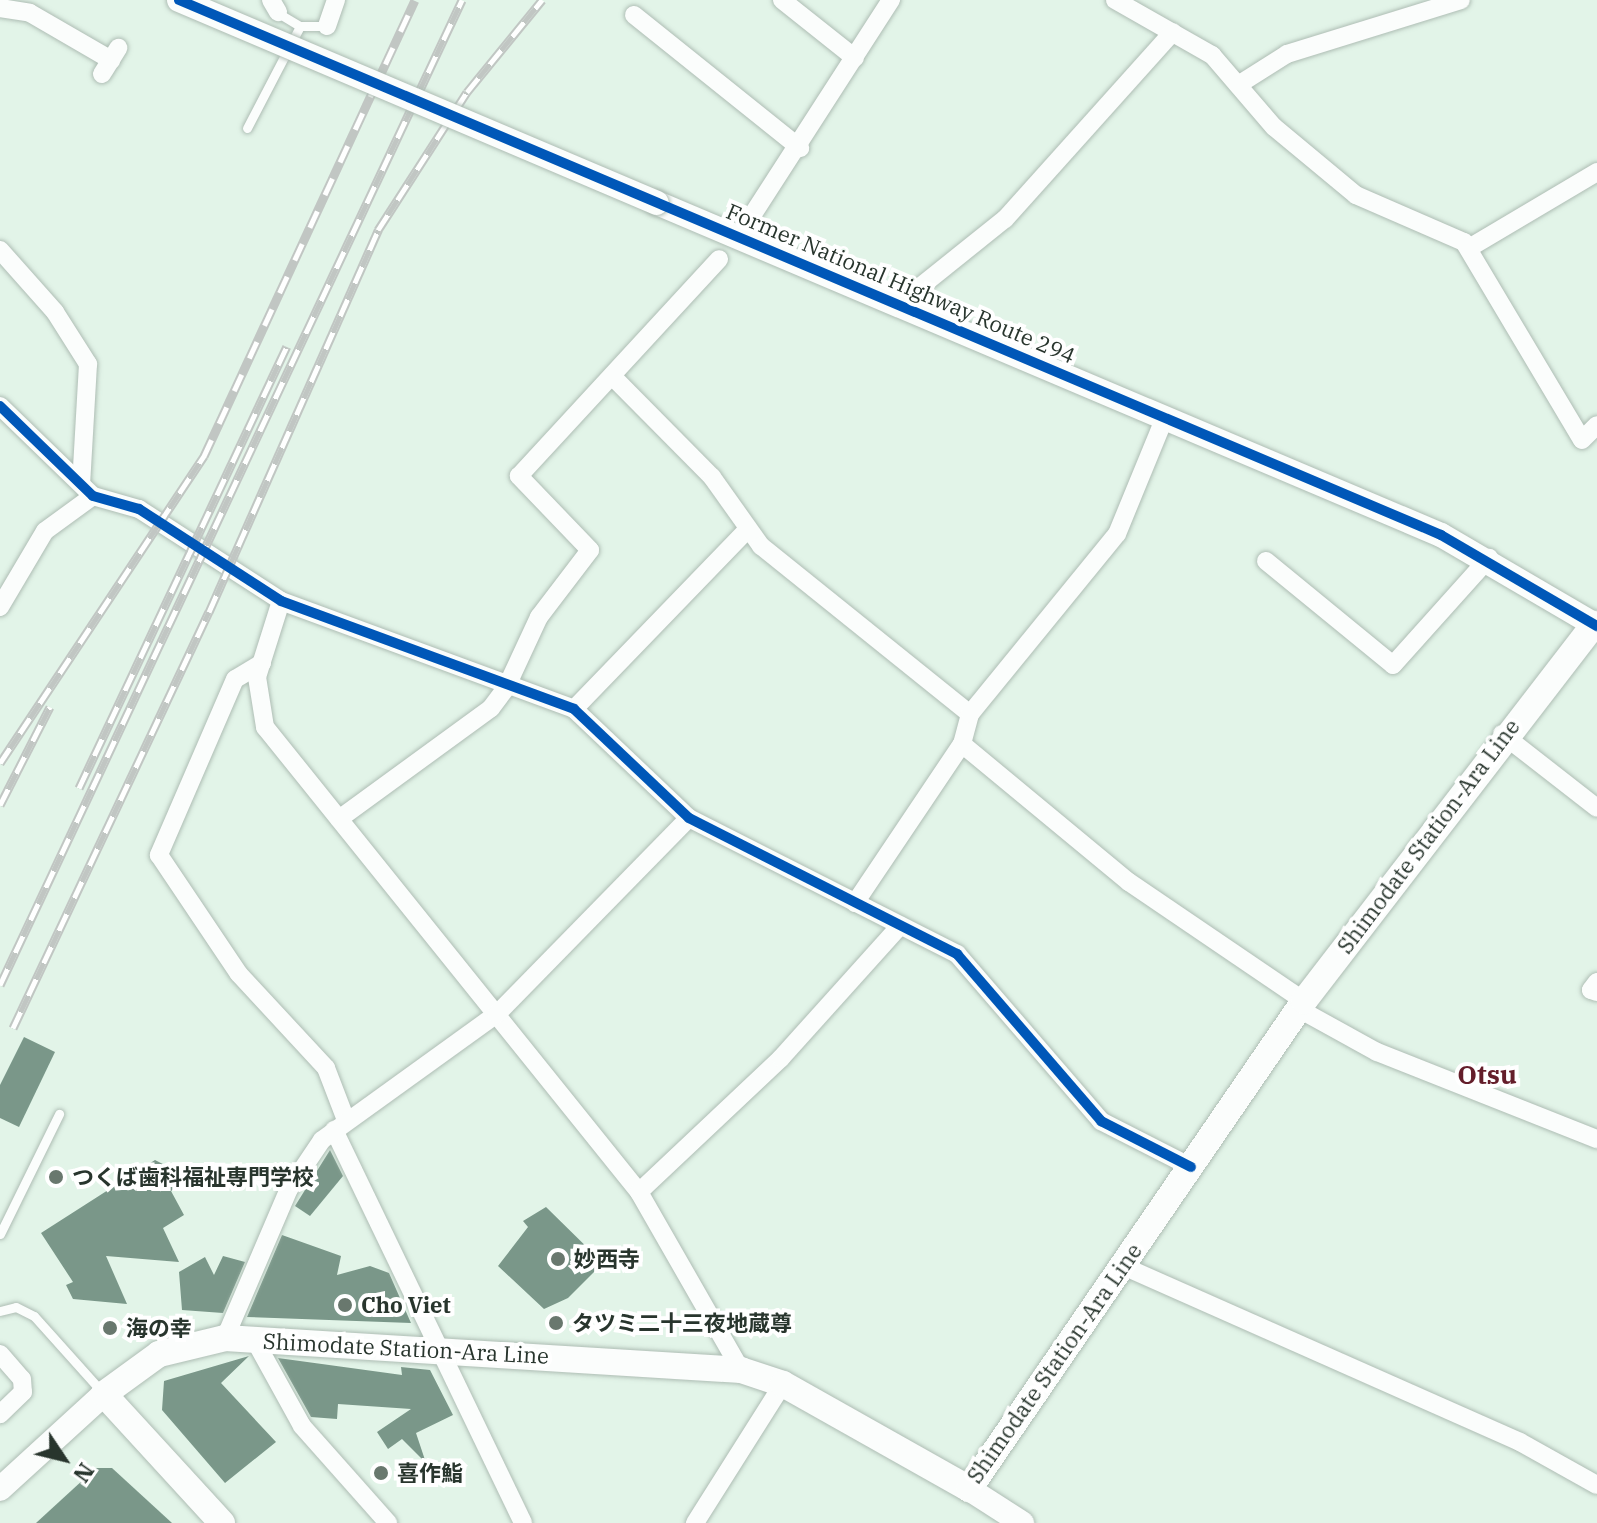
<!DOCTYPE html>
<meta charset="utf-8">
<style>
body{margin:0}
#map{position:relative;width:1597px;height:1523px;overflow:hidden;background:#e2f4e8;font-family:"IBM Plex Serif","Noto Sans JP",serif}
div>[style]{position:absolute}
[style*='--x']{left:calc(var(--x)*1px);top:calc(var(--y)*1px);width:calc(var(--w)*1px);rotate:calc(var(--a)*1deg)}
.building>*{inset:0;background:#7a9789}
.roads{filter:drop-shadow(0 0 2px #aebdb4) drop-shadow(0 0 2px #aebdb4)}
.service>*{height:9px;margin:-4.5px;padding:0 4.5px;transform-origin:4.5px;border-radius:4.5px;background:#fbfdfc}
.minor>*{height:18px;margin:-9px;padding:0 9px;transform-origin:9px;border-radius:9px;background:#fbfdfc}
.tertiary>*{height:24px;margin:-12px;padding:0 12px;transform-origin:12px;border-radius:12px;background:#fbfdfc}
.secondary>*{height:26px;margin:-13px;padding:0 13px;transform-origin:13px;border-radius:13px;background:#fbfdfc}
.rail>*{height:9px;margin-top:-4.5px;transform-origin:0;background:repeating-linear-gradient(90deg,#fff 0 18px,#c1c6c3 0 36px);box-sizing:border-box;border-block:2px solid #c1c6c3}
.bridges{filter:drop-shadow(0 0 2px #aebdb4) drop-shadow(0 0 2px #aebdb4)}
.tertiary-bridge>*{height:24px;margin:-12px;padding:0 12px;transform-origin:12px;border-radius:12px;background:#fbfdfc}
.cycleway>*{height:10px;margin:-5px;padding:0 5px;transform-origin:5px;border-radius:5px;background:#0057b8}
.dots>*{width:22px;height:22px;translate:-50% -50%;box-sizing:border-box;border:4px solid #fff;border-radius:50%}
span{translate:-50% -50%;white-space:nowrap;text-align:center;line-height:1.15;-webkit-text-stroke:8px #fff;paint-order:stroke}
.street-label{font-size:22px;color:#28352d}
.poi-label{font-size:22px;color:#28352d;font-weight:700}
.left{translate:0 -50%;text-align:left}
.quarter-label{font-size:26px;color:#641e2a;font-weight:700}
.north{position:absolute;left:24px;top:1419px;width:80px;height:80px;-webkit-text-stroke:6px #fff;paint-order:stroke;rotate:125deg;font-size:22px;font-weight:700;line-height:32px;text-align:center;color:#28352d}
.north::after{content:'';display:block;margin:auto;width:28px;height:36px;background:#28352d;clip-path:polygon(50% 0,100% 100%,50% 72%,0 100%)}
</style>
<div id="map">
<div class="building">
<div style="clip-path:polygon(24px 1037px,55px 1052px,19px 1127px,0 1118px,0 1085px)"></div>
<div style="clip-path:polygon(330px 1150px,343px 1176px,310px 1216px,295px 1206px)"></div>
<div style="clip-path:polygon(155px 1160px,190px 1178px,171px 1191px,184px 1215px,163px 1228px,179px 1262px,106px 1256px,127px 1304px,73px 1299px,66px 1285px,73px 1282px,41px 1233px)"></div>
<div style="clip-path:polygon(546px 1207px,603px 1263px,568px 1298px,544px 1309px,498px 1266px,528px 1227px,523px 1221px)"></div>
<div style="clip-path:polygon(282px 1235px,341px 1256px,337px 1275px,370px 1266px,389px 1273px,411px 1323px,247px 1317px)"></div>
<div style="clip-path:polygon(223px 1256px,245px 1262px,223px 1313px,182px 1310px,179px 1272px,205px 1257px,214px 1275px)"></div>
<div style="clip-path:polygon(249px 1356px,221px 1383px,276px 1442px,225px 1483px,162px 1410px,164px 1381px)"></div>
<div style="clip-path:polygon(278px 1358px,402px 1375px,401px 1367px,430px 1370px,453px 1415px,416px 1433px,426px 1463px,402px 1439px,388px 1449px,377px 1432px,411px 1409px,338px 1404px,337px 1419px,311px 1417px)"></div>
<div style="clip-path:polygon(96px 1468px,112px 1468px,172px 1523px,36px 1523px)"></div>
</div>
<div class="roads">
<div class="service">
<div style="--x:278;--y:13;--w:26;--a:31"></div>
<div style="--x:300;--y:26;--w:27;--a:0"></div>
<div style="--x:247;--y:128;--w:115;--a:-62.5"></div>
<div style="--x:0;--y:1234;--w:134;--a:-63.8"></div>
<div style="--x:0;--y:1311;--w:16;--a:-14"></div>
<div style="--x:16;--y:1307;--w:20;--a:27"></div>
<div style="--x:34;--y:1316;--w:103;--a:48.1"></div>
</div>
<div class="minor">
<div style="--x:271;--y:0;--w:14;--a:60"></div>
<div style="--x:782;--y:0;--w:93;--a:38.5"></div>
<div style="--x:1115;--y:0;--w:112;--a:29.6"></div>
<div style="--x:1212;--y:55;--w:95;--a:49.3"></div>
<div style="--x:1274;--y:127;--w:107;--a:39.7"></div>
<div style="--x:1356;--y:195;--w:118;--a:23.5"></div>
<div style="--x:1464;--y:242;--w:230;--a:59.2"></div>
<div style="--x:1582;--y:440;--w:21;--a:-45"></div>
<div style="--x:0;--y:8;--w:30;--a:9"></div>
<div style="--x:30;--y:13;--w:94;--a:30.1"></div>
<div style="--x:634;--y:15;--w:213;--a:38.7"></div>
<div style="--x:327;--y:26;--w:28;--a:-71"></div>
<div style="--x:102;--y:74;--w:31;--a:-58"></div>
<div style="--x:1238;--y:85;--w:58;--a:-32.3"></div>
<div style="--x:1287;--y:54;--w:182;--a:-17.2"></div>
<div style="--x:753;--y:214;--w:255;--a:-57.2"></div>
<div style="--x:1469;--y:248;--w:149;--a:-30.7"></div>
<div style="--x:0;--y:250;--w:83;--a:48.4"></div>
<div style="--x:55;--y:312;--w:62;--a:57.6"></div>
<div style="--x:88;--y:364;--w:120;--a:93.3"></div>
<div style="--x:900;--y:303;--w:134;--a:-38.7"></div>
<div style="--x:1005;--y:219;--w:251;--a:-48.1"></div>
<div style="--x:615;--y:379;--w:138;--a:45.3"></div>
<div style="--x:712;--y:477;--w:85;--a:54.6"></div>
<div style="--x:761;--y:546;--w:268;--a:38.8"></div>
<div style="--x:0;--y:406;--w:129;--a:44.1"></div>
<div style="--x:93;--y:496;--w:48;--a:15.8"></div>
<div style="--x:139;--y:509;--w:169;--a:32.9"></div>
<div style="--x:281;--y:601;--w:312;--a:20.2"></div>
<div style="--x:574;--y:709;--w:158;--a:43.5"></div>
<div style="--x:689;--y:818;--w:301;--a:26.9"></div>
<div style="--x:957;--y:954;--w:221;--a:49.2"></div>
<div style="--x:1101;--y:1121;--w:101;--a:27.1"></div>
<div style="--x:1266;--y:561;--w:164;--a:39.3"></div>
<div style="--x:1393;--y:665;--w:144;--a:-48.1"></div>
<div style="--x:281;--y:601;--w:80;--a:107.5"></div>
<div style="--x:257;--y:677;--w:51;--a:80.9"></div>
<div style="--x:265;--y:727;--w:597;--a:51.19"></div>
<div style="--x:639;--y:1192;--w:205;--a:60.2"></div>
<div style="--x:0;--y:607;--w:88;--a:-59.4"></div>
<div style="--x:45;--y:531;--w:59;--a:-36.1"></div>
<div style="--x:262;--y:663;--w:31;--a:149"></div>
<div style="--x:235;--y:679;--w:192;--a:113.4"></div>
<div style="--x:159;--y:855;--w:143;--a:56.1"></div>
<div style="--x:239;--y:974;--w:128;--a:47.2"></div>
<div style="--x:326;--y:1068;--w:56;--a:69"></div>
<div style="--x:574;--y:709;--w:249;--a:-46"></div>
<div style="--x:1502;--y:734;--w:120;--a:37.9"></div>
<div style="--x:962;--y:744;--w:217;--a:39.6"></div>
<div style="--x:1129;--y:882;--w:212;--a:34.2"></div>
<div style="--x:339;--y:819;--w:188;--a:-36.1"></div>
<div style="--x:491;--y:708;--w:25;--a:-53"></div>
<div style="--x:506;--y:688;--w:78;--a:-65.1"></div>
<div style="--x:539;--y:617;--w:84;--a:-52.7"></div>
<div style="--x:590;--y:550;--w:103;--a:-133.8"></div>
<div style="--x:519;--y:476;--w:295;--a:-47.3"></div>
<div style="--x:855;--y:903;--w:192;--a:-56.1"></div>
<div style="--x:962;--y:744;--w:31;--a:-75"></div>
<div style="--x:970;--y:714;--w:232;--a:-50.8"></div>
<div style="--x:1117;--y:534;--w:126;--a:-67.7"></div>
<div style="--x:1597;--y:982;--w:10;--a:127"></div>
<div style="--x:1591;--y:990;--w:6;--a:18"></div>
<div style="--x:1299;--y:1009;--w:89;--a:28.9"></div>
<div style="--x:1377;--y:1052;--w:237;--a:21.6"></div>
<div style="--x:334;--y:1130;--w:436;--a:64.3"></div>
<div style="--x:639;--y:1192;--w:195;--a:-43.3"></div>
<div style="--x:781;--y:1058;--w:178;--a:-48"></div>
<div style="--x:1123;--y:1266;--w:434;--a:23.9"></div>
<div style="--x:1520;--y:1442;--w:88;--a:29.2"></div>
<div style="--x:225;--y:1338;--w:162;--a:-66.8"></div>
<div style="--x:289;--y:1189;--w:59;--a:-56"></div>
<div style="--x:322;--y:1140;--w:216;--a:-35.8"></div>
<div style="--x:497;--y:1014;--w:274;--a:-45.6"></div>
<div style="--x:254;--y:1339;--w:99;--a:61.1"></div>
<div style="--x:302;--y:1426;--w:130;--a:48.4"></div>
<div style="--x:0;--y:1354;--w:33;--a:49"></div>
<div style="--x:22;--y:1379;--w:13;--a:86"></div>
<div style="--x:23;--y:1392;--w:32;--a:136"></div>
<div style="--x:695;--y:1523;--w:165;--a:-57.7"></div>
</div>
<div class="tertiary">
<div style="--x:657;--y:203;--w:851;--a:22.95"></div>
<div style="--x:1441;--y:535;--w:181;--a:30.3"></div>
<div style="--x:0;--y:1489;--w:141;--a:-42.4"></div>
<div style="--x:969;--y:1489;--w:63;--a:32.7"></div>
</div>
<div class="secondary">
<div style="--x:222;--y:1523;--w:175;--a:-132.5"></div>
<div style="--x:104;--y:1394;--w:68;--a:-36"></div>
<div style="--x:159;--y:1354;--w:68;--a:-13.6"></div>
<div style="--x:225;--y:1338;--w:517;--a:3.55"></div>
<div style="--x:741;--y:1370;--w:44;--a:18.4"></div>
<div style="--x:783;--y:1384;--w:214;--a:29.4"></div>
<div style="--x:969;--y:1489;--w:592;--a:-55.53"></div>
<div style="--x:1304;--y:1001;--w:476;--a:-52.4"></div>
</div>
</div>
<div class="rail">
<div style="--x:0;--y:763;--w:369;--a:-56.4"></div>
<div style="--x:204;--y:456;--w:502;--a:-65.17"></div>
<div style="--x:79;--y:788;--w:488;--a:-64.8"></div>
<div style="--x:0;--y:805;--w:110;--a:-63"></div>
<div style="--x:0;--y:985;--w:1088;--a:-64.87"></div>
<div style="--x:13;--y:1028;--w:460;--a:-64.8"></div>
<div style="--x:209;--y:612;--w:418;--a:-66.1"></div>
<div style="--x:378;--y:230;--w:164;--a:-57.2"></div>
<div style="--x:467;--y:92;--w:119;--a:-50.8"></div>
</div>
<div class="bridges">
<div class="tertiary-bridge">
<div style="--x:179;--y:0;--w:519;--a:23.01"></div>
</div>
</div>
<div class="cycleway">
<div style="--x:179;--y:0;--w:1371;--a:22.97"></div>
<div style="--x:1441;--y:535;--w:181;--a:30.3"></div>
<div style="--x:0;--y:406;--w:129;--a:44.1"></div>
<div style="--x:93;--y:496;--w:48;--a:15.8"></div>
<div style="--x:139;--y:509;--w:169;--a:32.9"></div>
<div style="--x:281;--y:601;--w:312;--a:20.2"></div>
<div style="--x:574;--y:709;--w:158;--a:43.5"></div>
<div style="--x:689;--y:818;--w:301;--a:26.9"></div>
<div style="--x:957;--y:954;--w:221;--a:49.2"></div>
<div style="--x:1101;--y:1121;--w:101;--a:27.1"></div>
</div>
<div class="dots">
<div style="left:56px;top:1177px;background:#69786e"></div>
<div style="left:558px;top:1259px;background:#69786e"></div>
<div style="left:345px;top:1305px;background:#69786e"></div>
<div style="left:556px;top:1323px;background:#69786e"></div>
<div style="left:110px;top:1328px;background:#69786e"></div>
<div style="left:381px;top:1473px;background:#69786e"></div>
</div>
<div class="street-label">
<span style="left:901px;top:283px;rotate:23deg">Former National Highway Route 294</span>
<span style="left:1428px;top:836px;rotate:-53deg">Shimodate Station-Ara Line</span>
<span style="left:406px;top:1348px;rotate:3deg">Shimodate Station-Ara Line</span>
<span style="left:1054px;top:1363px;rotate:-55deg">Shimodate Station-Ara Line</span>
</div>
<div class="poi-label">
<span class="left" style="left:72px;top:1177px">つくば歯科福祉専門学校</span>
<span class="left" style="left:574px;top:1259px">妙西寺</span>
<span class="left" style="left:361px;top:1305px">Cho Viet</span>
<span class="left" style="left:572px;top:1323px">タツミ二十三夜地蔵尊</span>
<span class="left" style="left:126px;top:1328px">海の幸</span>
<span class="left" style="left:397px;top:1473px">喜作鮨</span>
</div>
<div class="quarter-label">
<span style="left:1487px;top:1075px">Otsu</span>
</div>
<div class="north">N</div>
</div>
